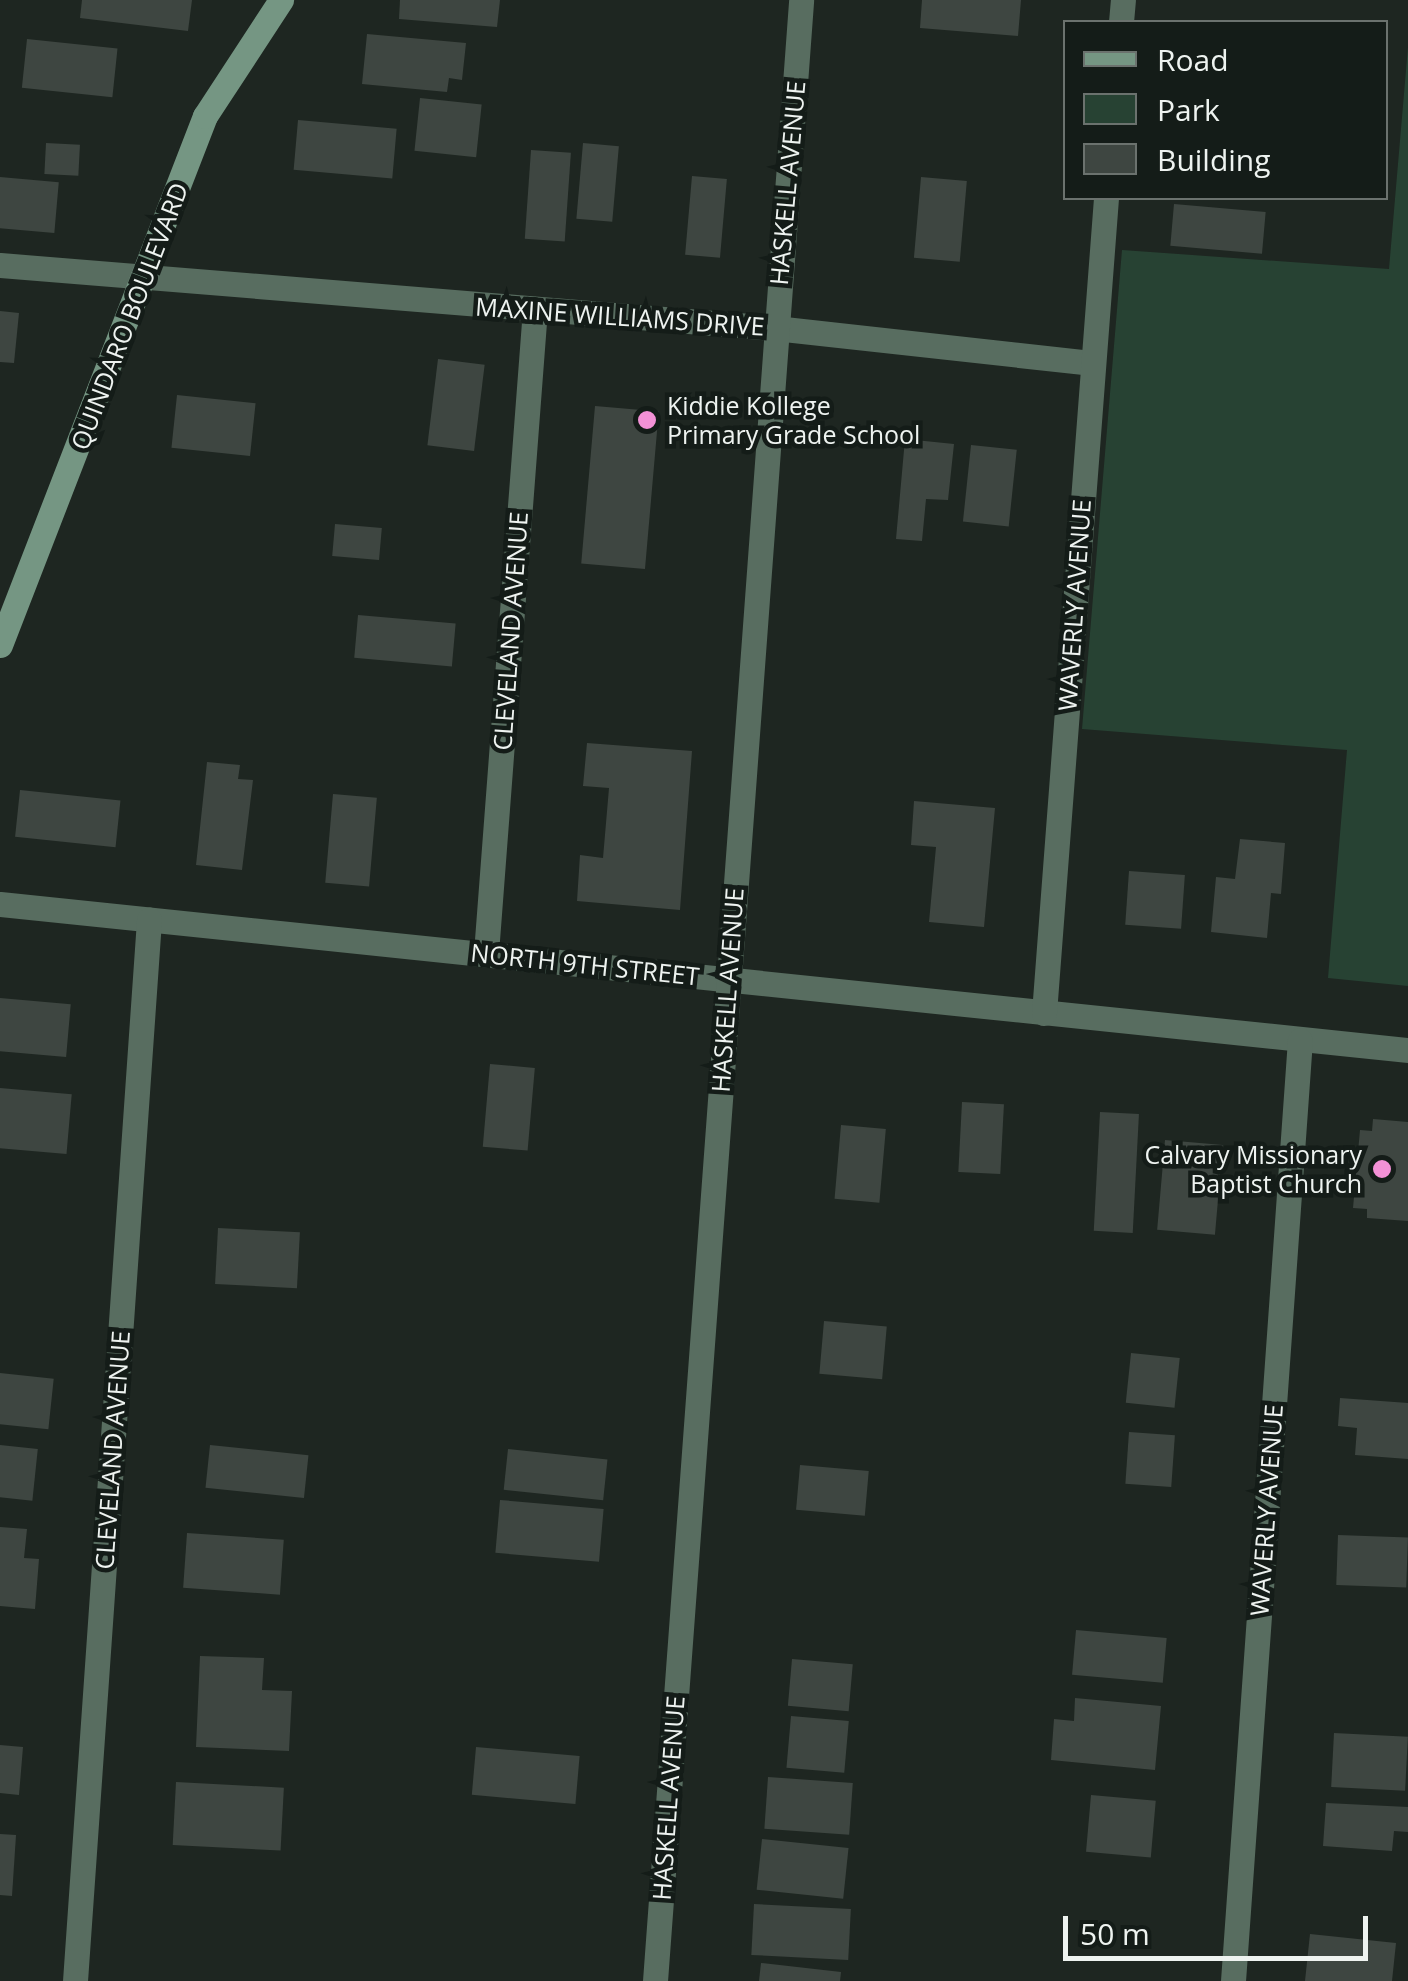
<!DOCTYPE html>
<style>
body{margin:0}
#map{position:relative;width:1408px;height:1981px;overflow:hidden;background:#1e2621;font-family:"Open Sans",sans-serif}
div>[style]{position:absolute}
.green>*{inset:0;background:#274233}
.building>*{inset:0;background:#3e4641;transform-origin:0 0}
.street>*{height:25px;margin:-12.5px;padding:0 12.5px;transform-origin:12.5px;border-radius:12.5px;background:#586d60}
.secondary>*{height:25px;margin:-12.5px;padding:0 12.5px;transform-origin:12.5px;border-radius:12.5px;background:#759683}
.dots>*{width:28px;height:28px;translate:-50% -50%;box-sizing:border-box;border:5px solid #141c18;border-radius:50%}
span{translate:-50% -50%;white-space:nowrap;text-align:center;line-height:1.15;-webkit-text-stroke:9px #141c18;paint-order:stroke}
.street-label{font-size:25px;color:#eef3f0}
.poi-label{font-size:25px;color:#eef3f0}
.left{translate:0 -50%;text-align:left}
.right{translate:-100% -50%;text-align:right}
.legend{position:absolute;left:1063px;top:20px;width:325px;height:180px;box-sizing:border-box;background:#141c18;border:2px solid #6b726e;margin:0;padding:12px 18px;list-style:none;font-size:30px;color:#eef3f0}
.legend li{display:flex;align-items:center;gap:20px;height:50px}
.legend b{width:50px;border:2px solid #6b726e}
.scale{position:absolute;left:1063px;top:1916px;width:305px;height:45px;box-sizing:border-box;border:5px solid #eef3f0;border-top:0;padding-left:12px;font-size:30px;line-height:35px;white-space:nowrap;color:#eef3f0;-webkit-text-stroke:8px #141c18;paint-order:stroke}
</style>
<div id="map">
<div class="green">
<i style="clip-path:polygon(1408px 47px,1408px 986px,1328px 978px,1347px 750px,1082px 729px,1122px 250px,1389px 269px)"></i>
</div>
<div class="building">
<i style="clip-path:polygon(82px 0,192px 0,188px 31px,80px 18px)"></i>
<i style="clip-path:polygon(400px 0,500px 0,497px 27px,399px 19px)"></i>
<i style="clip-path:polygon(922px 0,1021px 0,1018px 36px,920px 28px)"></i>
<i style="clip-path:polygon(367px 34px,466px 43px,462px 80px,449px 78px,447px 92px,362px 84px)"></i>
<i style="left:27px;top:39px;width:91px;height:49px;rotate:6deg"></i>
<i style="left:420px;top:98px;width:62px;height:53px;rotate:6deg"></i>
<i style="left:298px;top:120px;width:99px;height:50px;rotate:5deg"></i>
<i style="left:46px;top:143px;width:34px;height:31px;rotate:3deg"></i>
<i style="left:583px;top:143px;width:36px;height:76px;rotate:5deg"></i>
<i style="left:531px;top:150px;width:40px;height:89px;rotate:4deg"></i>
<i style="left:692px;top:176px;width:35px;height:79px;rotate:5deg"></i>
<i style="left:0;top:177px;width:59px;height:51px;rotate:5deg"></i>
<i style="left:921px;top:177px;width:46px;height:81px;rotate:5deg"></i>
<i style="left:1174px;top:204px;width:92px;height:42px;rotate:5deg"></i>
<i style="clip-path:polygon(0 311px,19px 313px,14px 363px,0 362px)"></i>
<i style="left:438px;top:359px;width:47px;height:87px;rotate:7deg"></i>
<i style="left:177px;top:395px;width:79px;height:53px;rotate:6deg"></i>
<i style="left:595px;top:406px;width:64px;height:158px;rotate:5deg"></i>
<i style="clip-path:polygon(905px 439px,954px 444px,948px 500px,926px 499px,922px 541px,896px 539px)"></i>
<i style="left:971px;top:445px;width:46px;height:77px;rotate:6deg"></i>
<i style="left:335px;top:524px;width:47px;height:32px;rotate:5deg"></i>
<i style="left:358px;top:615px;width:98px;height:43px;rotate:5deg"></i>
<i style="clip-path:polygon(587px 743px,692px 751px,680px 910px,577px 901px,580px 855px,603px 858px,609px 788px,583px 786px)"></i>
<i style="clip-path:polygon(207px 762px,240px 765px,238px 779px,253px 780px,242px 870px,196px 865px)"></i>
<i style="left:20px;top:790px;width:101px;height:47px;rotate:6deg"></i>
<i style="left:333px;top:794px;width:44px;height:89px;rotate:5deg"></i>
<i style="clip-path:polygon(914px 801px,995px 808px,984px 927px,929px 922px,936px 847px,911px 845px)"></i>
<i style="clip-path:polygon(1240px 839px,1285px 843px,1281px 894px,1271px 893px,1267px 938px,1211px 932px,1216px 877px,1235px 879px)"></i>
<i style="left:1129px;top:871px;width:56px;height:54px;rotate:4deg"></i>
<i style="left:0;top:998px;width:71px;height:53px;rotate:5deg"></i>
<i style="left:490px;top:1064px;width:45px;height:83px;rotate:5deg"></i>
<i style="left:0;top:1088px;width:72px;height:60px;rotate:5deg"></i>
<i style="left:962px;top:1102px;width:42px;height:70px;rotate:3deg"></i>
<i style="left:1100px;top:1112px;width:39px;height:119px;rotate:3deg"></i>
<i style="clip-path:polygon(1373px 1119px,1408px 1122px,1408px 1221px,1367px 1218px,1367px 1209px,1353px 1208px,1360px 1130px,1372px 1131px)"></i>
<i style="left:841px;top:1125px;width:45px;height:74px;rotate:5deg"></i>
<i style="left:1165px;top:1140px;width:58px;height:90px;rotate:5deg"></i>
<i style="left:218px;top:1228px;width:82px;height:56px;rotate:3deg"></i>
<i style="left:824px;top:1321px;width:63px;height:53px;rotate:5deg"></i>
<i style="left:1131px;top:1353px;width:49px;height:50px;rotate:6deg"></i>
<i style="left:0;top:1373px;width:54px;height:51px;rotate:6deg"></i>
<i style="clip-path:polygon(1340px 1398px,1408px 1403px,1408px 1459px,1355px 1455px,1357px 1428px,1338px 1426px)"></i>
<i style="left:1129px;top:1432px;width:46px;height:52px;rotate:4deg"></i>
<i style="left:0;top:1445px;width:38px;height:52px;rotate:6deg"></i>
<i style="left:210px;top:1445px;width:99px;height:43px;rotate:6deg"></i>
<i style="left:508px;top:1449px;width:100px;height:41px;rotate:6deg"></i>
<i style="left:800px;top:1465px;width:69px;height:45px;rotate:5deg"></i>
<i style="left:500px;top:1500px;width:104px;height:53px;rotate:5deg"></i>
<i style="clip-path:polygon(0 1527px,27px 1529px,24px 1558px,39px 1559px,35px 1609px,0 1606px)"></i>
<i style="left:187px;top:1533px;width:97px;height:55px;rotate:4deg"></i>
<i style="left:1338px;top:1535px;width:70px;height:50px;rotate:2deg"></i>
<i style="left:1076px;top:1630px;width:91px;height:45px;rotate:5deg"></i>
<i style="clip-path:polygon(200px 1656px,264px 1658px,262px 1690px,292px 1691px,289px 1751px,196px 1747px)"></i>
<i style="left:792px;top:1659px;width:61px;height:47px;rotate:5deg"></i>
<i style="clip-path:polygon(1075px 1698px,1161px 1706px,1155px 1770px,1051px 1760px,1054px 1719px,1074px 1721px)"></i>
<i style="left:791px;top:1716px;width:58px;height:52px;rotate:5deg"></i>
<i style="left:1334px;top:1733px;width:74px;height:54px;rotate:3deg"></i>
<i style="clip-path:polygon(0 1745px,23px 1747px,19px 1795px,0 1793px)"></i>
<i style="left:476px;top:1747px;width:104px;height:48px;rotate:5deg"></i>
<i style="left:768px;top:1777px;width:85px;height:52px;rotate:4deg"></i>
<i style="left:176px;top:1782px;width:108px;height:63px;rotate:3deg"></i>
<i style="left:1091px;top:1795px;width:65px;height:57px;rotate:5deg"></i>
<i style="clip-path:polygon(1326px 1803px,1408px 1807px,1408px 1832px,1394px 1831px,1392px 1851px,1323px 1846px)"></i>
<i style="clip-path:polygon(0 1834px,16px 1835px,12px 1896px,0 1895px)"></i>
<i style="left:762px;top:1839px;width:87px;height:51px;rotate:6deg"></i>
<i style="left:754px;top:1904px;width:97px;height:51px;rotate:3deg"></i>
<i style="clip-path:polygon(1310px 1934px,1396px 1943px,1392px 1981px,1305px 1981px)"></i>
<i style="clip-path:polygon(761px 1963px,841px 1972px,840px 1981px,759px 1981px)"></i>
</div>
<div class="street">
<i style="left:1121px;top:22px;width:22px;rotate:-85deg"></i>
<i style="left:0;top:265px;width:778px;rotate:4.65deg"></i>
<i style="left:775px;top:328px;width:320px;rotate:6.3deg"></i>
<i style="left:0;top:904px;width:1416px;rotate:5.92deg"></i>
<i style="left:486px;top:953px;width:646px;rotate:-85.65deg"></i>
<i style="left:1044px;top:1013px;width:817px;rotate:-85.65deg"></i>
<i style="left:75px;top:1981px;width:1064px;rotate:-86.01deg"></i>
<i style="left:655px;top:1981px;width:1986px;rotate:-85.78deg"></i>
<i style="left:1233px;top:1981px;width:943px;rotate:-85.93deg"></i>
</div>
<div class="secondary">
<i style="left:0;top:645px;width:567px;rotate:-68.82deg"></i>
<i style="left:205px;top:116px;width:139px;rotate:-56.8deg"></i>
</div>
<div class="dots">
<i style="left:647px;top:420px;background:#f391d6"></i>
<i style="left:1382px;top:1169px;background:#f391d6"></i>
</div>
<div class="street-label">
<span style="left:787px;top:183px;rotate:-85deg">HASKELL AVENUE</span>
<span style="left:129px;top:316px;rotate:-69deg">QUINDARO BOULEVARD</span>
<span style="left:620px;top:316px;rotate:4deg">MAXINE WILLIAMS DRIVE</span>
<span style="left:1074px;top:605px;rotate:-86deg">WAVERLY AVENUE</span>
<span style="left:510px;top:631px;rotate:-86deg">CLEVELAND AVENUE</span>
<span style="left:585px;top:964px;rotate:6deg">NORTH 9TH STREET</span>
<span style="left:727px;top:990px;rotate:-86deg">HASKELL AVENUE</span>
<span style="left:112px;top:1450px;rotate:-86deg">CLEVELAND AVENUE</span>
<span style="left:1266px;top:1510px;rotate:-86deg">WAVERLY AVENUE</span>
<span style="left:668px;top:1798px;rotate:-86deg">HASKELL AVENUE</span>
</div>
<div class="poi-label">
<span class="left" style="left:667px;top:420px">Kiddie Kollege<br>Primary Grade School</span>
<span class="right" style="left:1362px;top:1169px">Calvary Missionary<br>Baptist Church</span>
</div>
<ul class="legend">
<li><b style="height:12px;background:#759683"></b>Road</li>
<li><b style="height:28px;background:#274233"></b>Park</li>
<li><b style="height:28px;background:#3e4641"></b>Building</li>
</ul>
<div class="scale">50 m</div>
</div>
